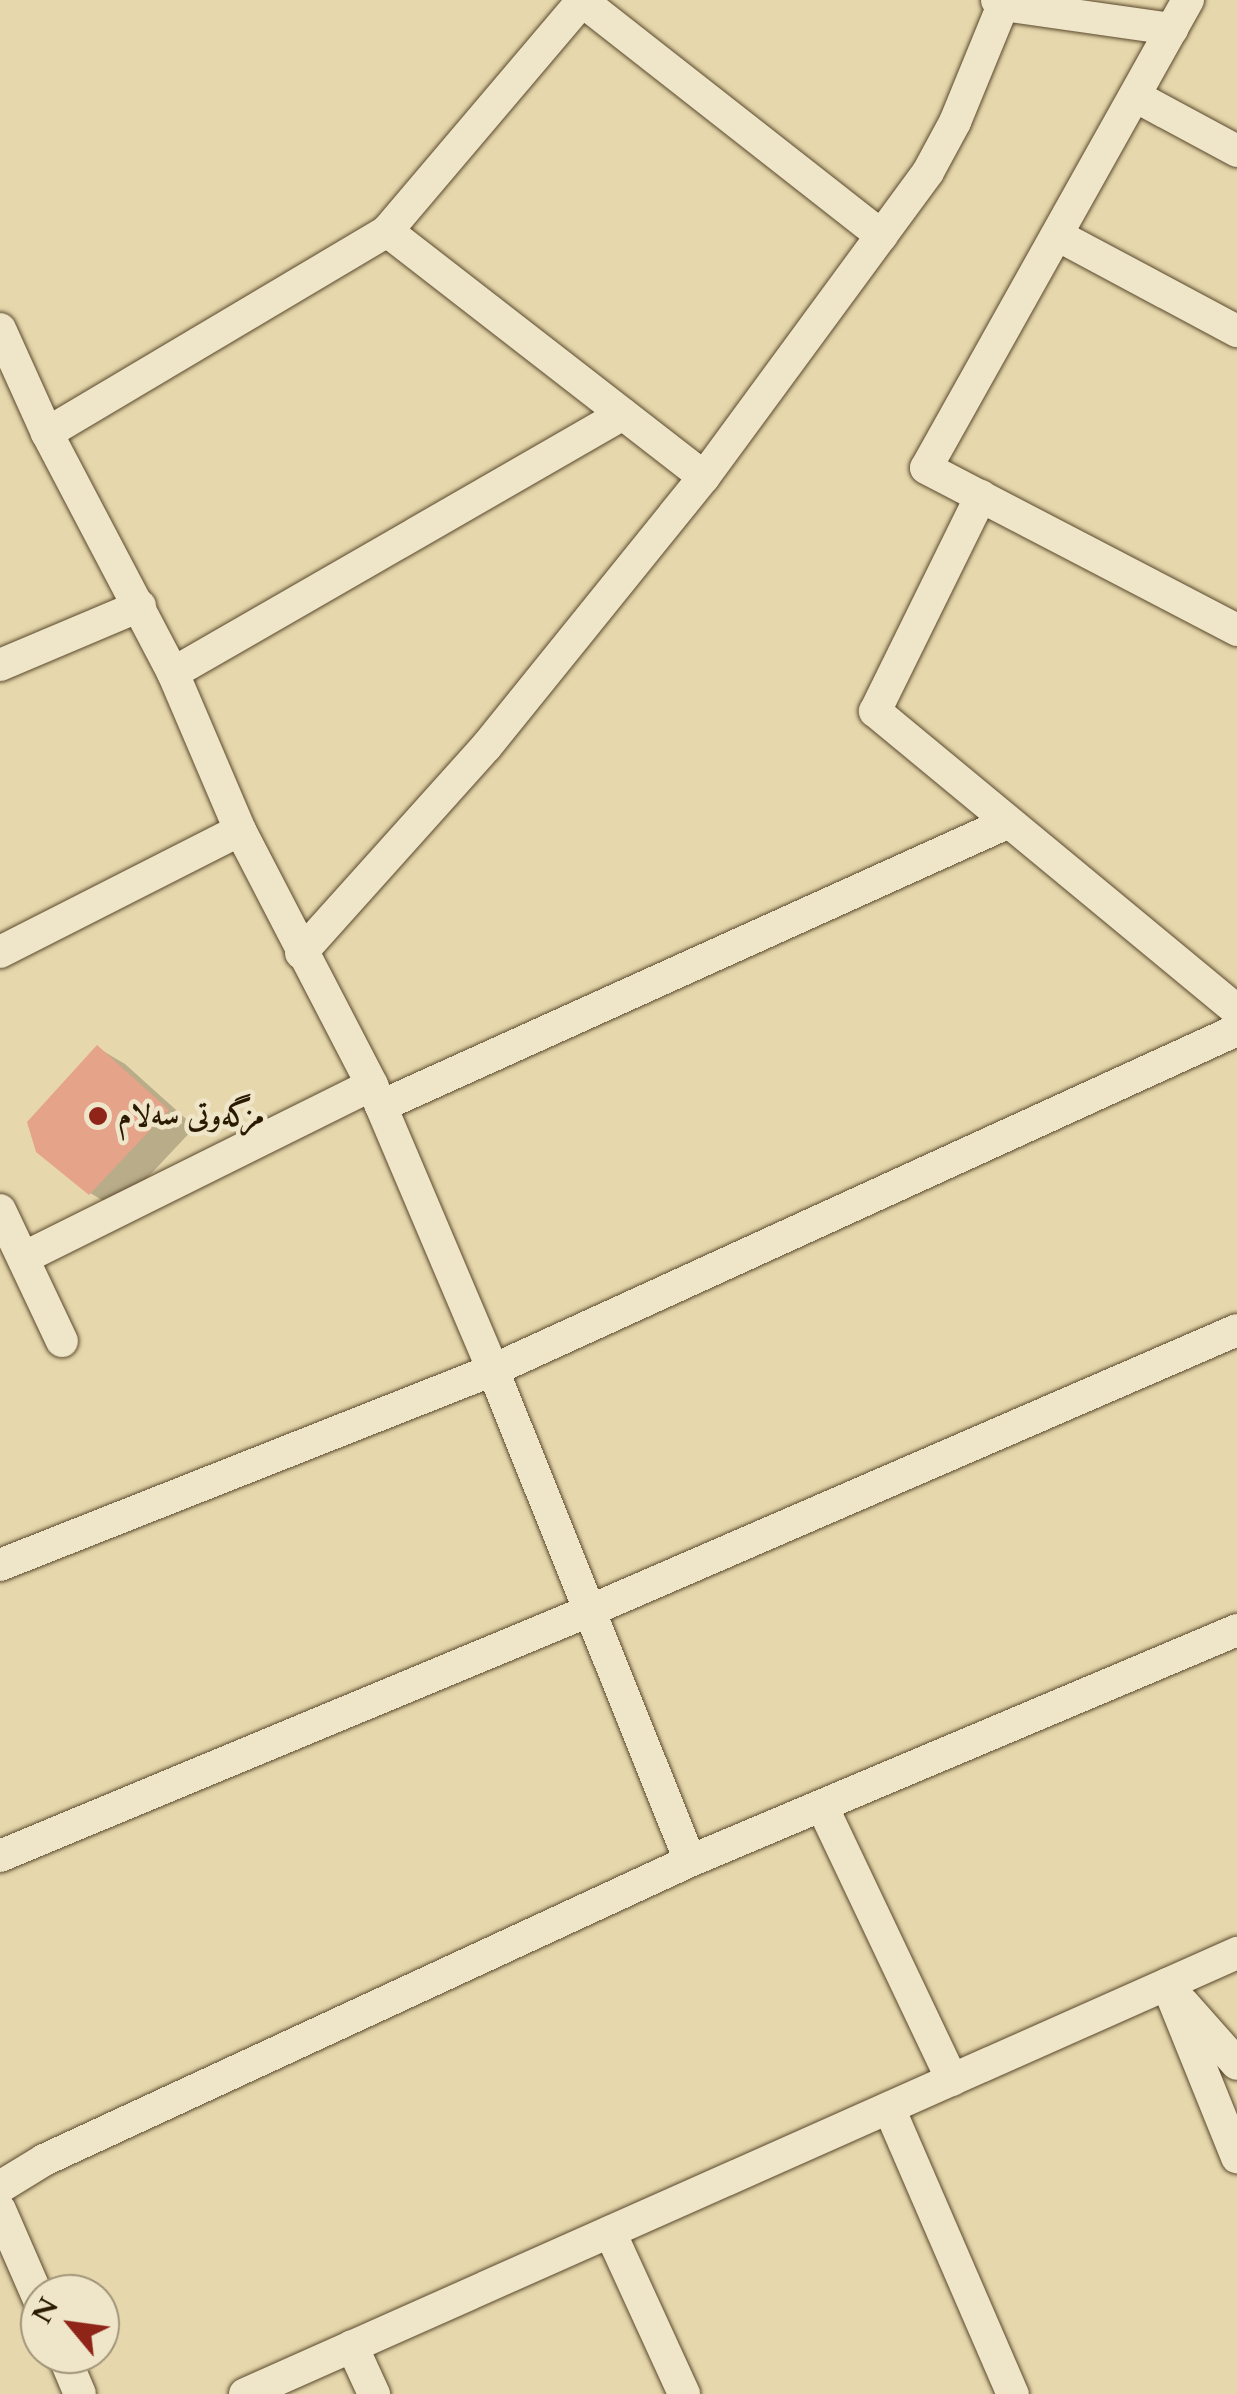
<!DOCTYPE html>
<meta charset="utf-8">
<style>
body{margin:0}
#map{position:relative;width:1237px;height:2394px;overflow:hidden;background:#e6d7ac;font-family:Cardo,Amiri,serif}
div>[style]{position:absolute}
.shadow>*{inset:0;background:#0003}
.building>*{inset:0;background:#e5a389}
.roads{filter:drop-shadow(0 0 2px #59492c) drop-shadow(0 0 2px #59492c)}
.street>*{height:32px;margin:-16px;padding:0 16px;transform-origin:16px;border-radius:16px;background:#efe5c9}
.dots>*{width:28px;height:28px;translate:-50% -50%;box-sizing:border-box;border:5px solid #efe5c9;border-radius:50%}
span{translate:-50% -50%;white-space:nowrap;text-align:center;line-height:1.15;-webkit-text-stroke:9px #efe5c9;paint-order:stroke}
.poi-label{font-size:30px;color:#2a1a01;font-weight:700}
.left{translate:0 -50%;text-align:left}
.north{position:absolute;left:20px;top:2274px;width:100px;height:100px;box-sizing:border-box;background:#efe5c9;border:2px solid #a09479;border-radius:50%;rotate:299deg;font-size:28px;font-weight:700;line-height:40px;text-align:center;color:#2a1a01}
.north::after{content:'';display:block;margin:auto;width:35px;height:45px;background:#8f2418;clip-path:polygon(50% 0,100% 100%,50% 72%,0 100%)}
</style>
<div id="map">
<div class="shadow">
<i style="clip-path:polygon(98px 1048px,125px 1064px,195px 1127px,118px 1209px,90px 1193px)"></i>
</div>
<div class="building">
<i style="clip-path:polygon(97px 1045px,169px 1110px,89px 1195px,36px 1152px,27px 1122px)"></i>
</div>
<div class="roads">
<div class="street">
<i style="left:581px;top:0;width:382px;rotate:38.1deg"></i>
<i style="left:997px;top:0;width:8px;rotate:40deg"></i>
<i style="left:1003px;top:5px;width:171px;rotate:8.1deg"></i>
<i style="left:1188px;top:0;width:536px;rotate:119.24deg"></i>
<i style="left:926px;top:468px;width:351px;rotate:27.5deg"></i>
<i style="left:1135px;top:96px;width:116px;rotate:28.3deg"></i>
<i style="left:387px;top:231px;width:401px;rotate:37.8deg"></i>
<i style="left:1057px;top:235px;width:204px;rotate:28.1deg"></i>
<i style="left:0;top:329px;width:114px;rotate:65.7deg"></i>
<i style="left:47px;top:433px;width:271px;rotate:62.3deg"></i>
<i style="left:173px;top:673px;width:171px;rotate:66.9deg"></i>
<i style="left:240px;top:830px;width:287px;rotate:62.6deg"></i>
<i style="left:372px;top:1085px;width:310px;rotate:67deg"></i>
<i style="left:493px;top:1370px;width:529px;rotate:68.14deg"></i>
<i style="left:47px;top:433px;width:395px;rotate:-30.7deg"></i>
<i style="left:387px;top:231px;width:302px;rotate:-49.7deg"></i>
<i style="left:981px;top:496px;width:240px;rotate:116.2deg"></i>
<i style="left:875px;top:711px;width:470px;rotate:39.6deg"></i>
<i style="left:0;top:665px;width:152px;rotate:-22.9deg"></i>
<i style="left:173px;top:673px;width:519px;rotate:-29.92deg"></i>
<i style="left:0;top:952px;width:269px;rotate:-26.9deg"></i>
<i style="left:301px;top:953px;width:277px;rotate:-48.1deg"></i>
<i style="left:486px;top:747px;width:347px;rotate:-51.1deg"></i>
<i style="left:704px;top:477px;width:378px;rotate:-53.7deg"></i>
<i style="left:928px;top:172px;width:57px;rotate:-61.6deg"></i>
<i style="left:955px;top:122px;width:126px;rotate:-67.7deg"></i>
<i style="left:381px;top:1106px;width:687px;rotate:-24.33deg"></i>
<i style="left:0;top:1210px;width:145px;rotate:64.7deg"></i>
<i style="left:25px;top:1257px;width:387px;rotate:-26.4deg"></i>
<i style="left:0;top:1565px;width:530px;rotate:-21.58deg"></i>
<i style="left:493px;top:1370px;width:818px;rotate:-24.56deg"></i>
<i style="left:823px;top:1808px;width:301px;rotate:64.6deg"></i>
<i style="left:0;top:1856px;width:638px;rotate:-22.59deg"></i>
<i style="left:589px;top:1611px;width:706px;rotate:-23.44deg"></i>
<i style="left:1167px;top:1984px;width:187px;rotate:68deg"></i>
<i style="left:1183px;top:2003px;width:81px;rotate:48.5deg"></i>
<i style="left:889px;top:2108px;width:312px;rotate:66.6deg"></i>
<i style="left:0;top:2187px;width:52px;rotate:-31.5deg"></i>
<i style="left:44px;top:2160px;width:712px;rotate:-24.84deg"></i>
<i style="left:690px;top:1861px;width:594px;rotate:-22.89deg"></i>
<i style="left:0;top:2210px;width:100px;rotate:66.5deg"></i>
<i style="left:610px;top:2232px;width:178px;rotate:65.4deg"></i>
<i style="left:352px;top:2346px;width:53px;rotate:65.4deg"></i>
<i style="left:63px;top:2354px;width:43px;rotate:67deg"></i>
<i style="left:245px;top:2394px;width:1086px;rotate:-23.97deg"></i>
</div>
</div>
<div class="dots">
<i style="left:98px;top:1116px;background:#8f2418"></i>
</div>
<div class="poi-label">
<span class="left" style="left:118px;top:1116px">مزگەوتی سەلام</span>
</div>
<div class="north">N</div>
</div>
